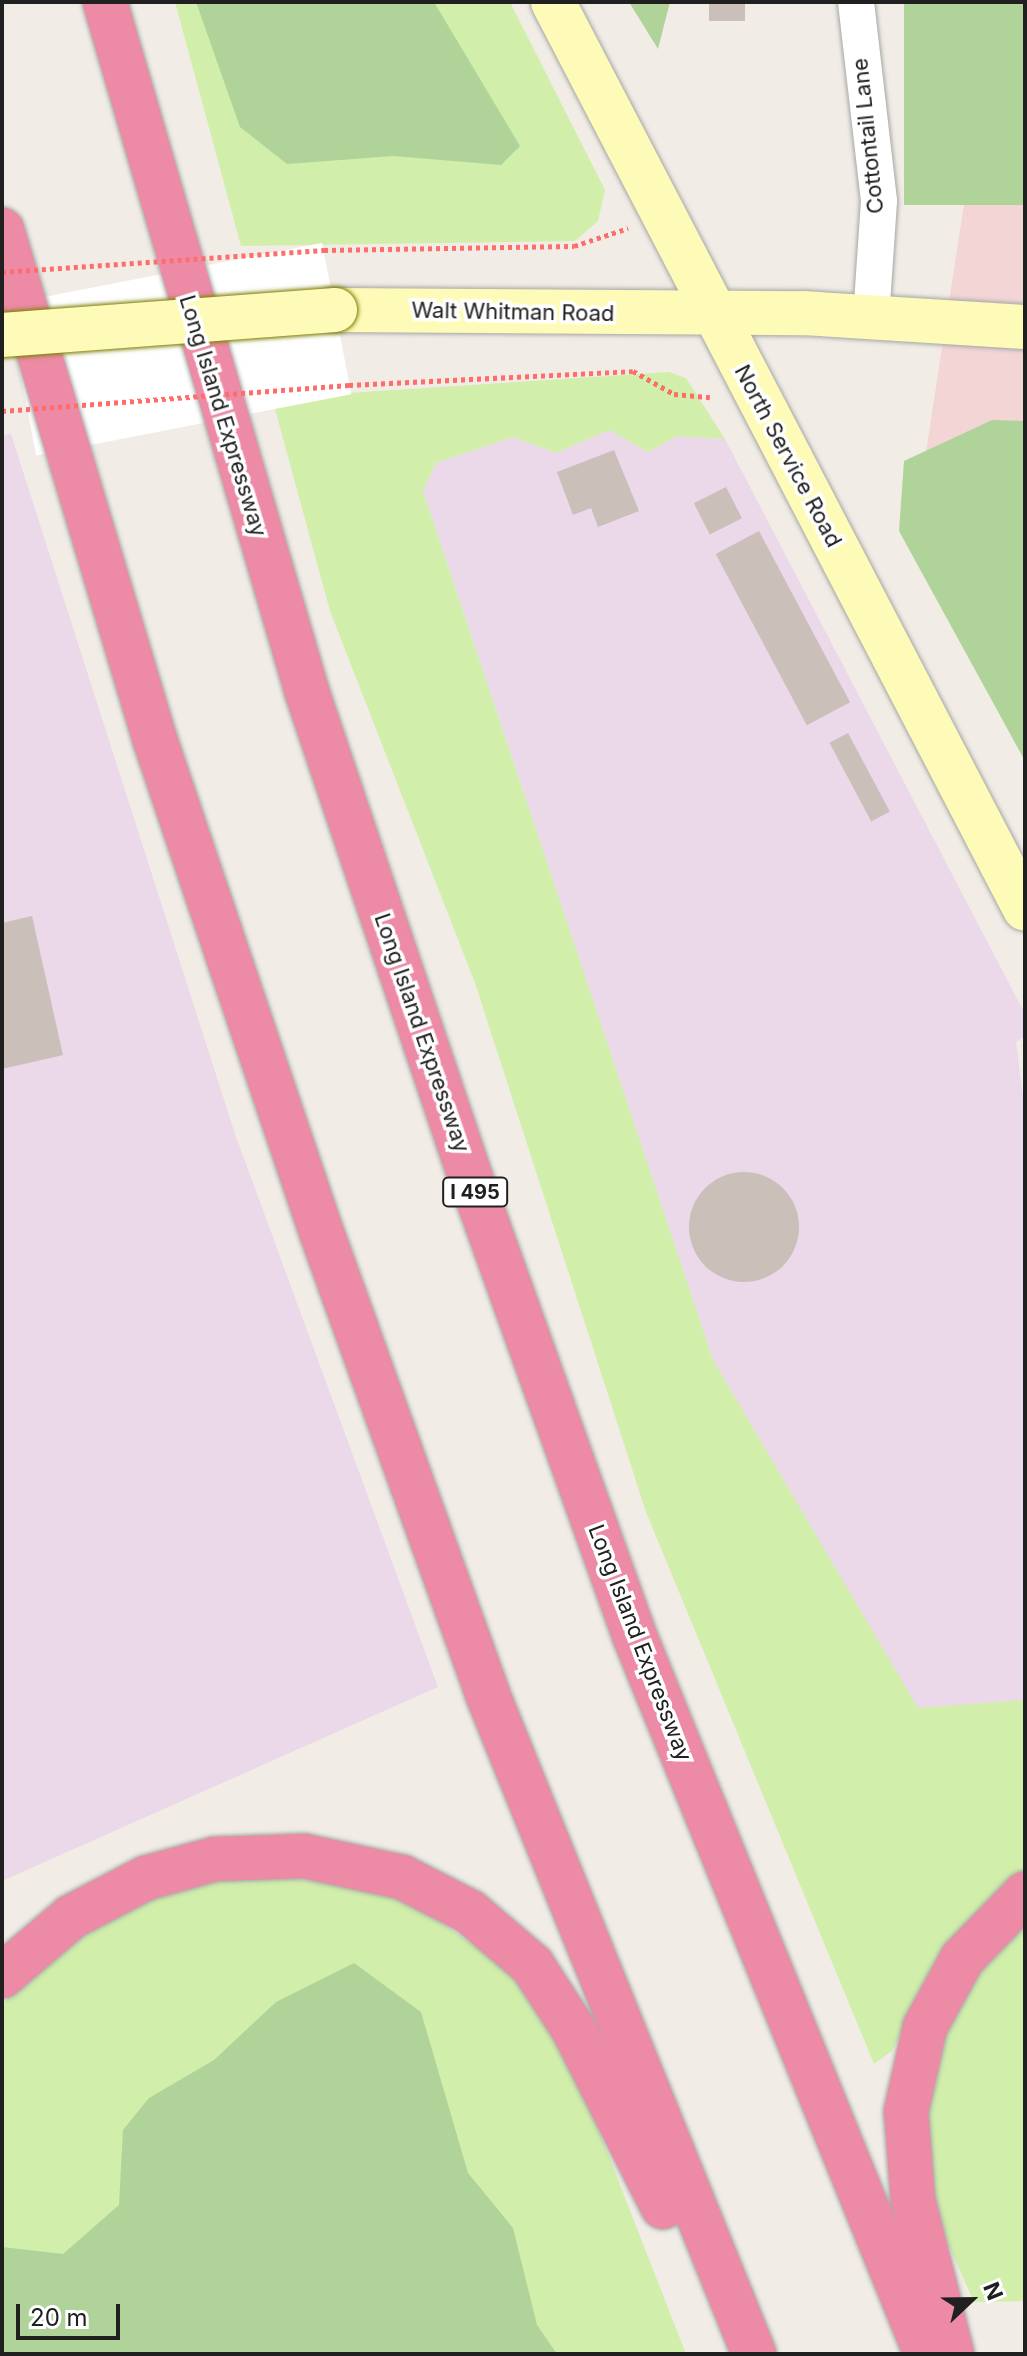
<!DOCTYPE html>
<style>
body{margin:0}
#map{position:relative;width:1027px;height:2356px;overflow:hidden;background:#f1ede6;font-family:Inter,sans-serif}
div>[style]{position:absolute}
.commercial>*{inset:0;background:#f3d5d6}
.industrial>*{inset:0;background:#ebd8e9}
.grass>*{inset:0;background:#d1eeaa}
.forest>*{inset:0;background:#afd399;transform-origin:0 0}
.pier>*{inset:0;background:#fff;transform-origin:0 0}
.building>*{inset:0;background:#cabfb9;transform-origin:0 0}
.round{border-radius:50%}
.path>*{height:5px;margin-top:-2.5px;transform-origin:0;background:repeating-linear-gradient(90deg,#ff6d6a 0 4px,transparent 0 8px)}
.roads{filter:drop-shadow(0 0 2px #a7a7a7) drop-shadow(0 0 2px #a7a7a7)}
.street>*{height:36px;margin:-18px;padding:0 18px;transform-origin:18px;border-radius:18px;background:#fff}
.secondary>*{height:44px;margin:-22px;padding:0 22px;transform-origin:22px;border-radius:22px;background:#fefbb8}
.highway>*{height:44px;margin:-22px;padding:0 22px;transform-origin:22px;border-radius:22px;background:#ed8aa5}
.path-bridge>*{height:5px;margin-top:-2.5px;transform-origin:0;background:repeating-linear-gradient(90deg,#ff6d6a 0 4px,transparent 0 8px)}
.bridges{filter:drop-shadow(0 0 2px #7c7f00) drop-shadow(0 0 2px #7c7f00)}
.secondary-bridge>*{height:44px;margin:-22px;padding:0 22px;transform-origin:22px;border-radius:22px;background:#fefbb8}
span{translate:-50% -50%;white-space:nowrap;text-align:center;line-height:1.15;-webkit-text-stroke:7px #fff;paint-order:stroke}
.shield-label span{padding:2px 6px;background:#fff;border:2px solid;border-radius:6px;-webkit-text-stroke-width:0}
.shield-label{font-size:20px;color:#202020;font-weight:700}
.street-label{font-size:22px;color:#202020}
.frame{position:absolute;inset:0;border:4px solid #202020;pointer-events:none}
.north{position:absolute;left:931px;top:2260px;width:80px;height:80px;-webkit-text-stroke:6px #fff;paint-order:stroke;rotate:68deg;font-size:22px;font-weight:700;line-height:32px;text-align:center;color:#202020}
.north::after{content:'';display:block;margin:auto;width:28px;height:36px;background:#202020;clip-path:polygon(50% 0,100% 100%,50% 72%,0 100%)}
.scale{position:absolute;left:16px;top:2304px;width:104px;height:36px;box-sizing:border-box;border:4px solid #202020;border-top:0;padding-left:10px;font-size:24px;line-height:28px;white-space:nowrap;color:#202020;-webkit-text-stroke:6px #fff;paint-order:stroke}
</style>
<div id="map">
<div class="commercial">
<i style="clip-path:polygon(995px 2px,1025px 2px,1025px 666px,926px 452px)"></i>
</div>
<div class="industrial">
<i style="clip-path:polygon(609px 430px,648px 452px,678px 436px,725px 439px,1025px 1014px,1025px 1036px,1016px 1042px,1025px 1112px,1025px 1700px,918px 1709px,713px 1360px,423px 491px,436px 463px,513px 437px,556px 453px)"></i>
<i style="clip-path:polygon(11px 434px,235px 1134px,438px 1687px,2px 1881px,2px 435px)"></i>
</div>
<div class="grass">
<i style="clip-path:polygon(175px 2px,510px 2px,605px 190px,598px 221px,575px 241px,241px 246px)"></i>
<i style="clip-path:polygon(669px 372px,686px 378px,725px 439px,678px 436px,648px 452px,609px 430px,556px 453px,513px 437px,436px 463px,423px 491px,713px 1360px,918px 1708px,1025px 1700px,1025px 1871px,931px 1976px,892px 2051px,874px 2064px,646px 1512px,475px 983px,330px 611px,272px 398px)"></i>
<i style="clip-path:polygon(247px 1872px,396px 1892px,516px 1974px,571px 2059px,686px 2354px,2px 2354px,2px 2006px,31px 1966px,127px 1900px)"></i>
<i style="clip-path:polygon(1025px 1923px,1025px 2301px,974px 2302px,937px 2219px,921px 2151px,936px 2042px,984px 1960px)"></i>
</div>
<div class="forest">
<i style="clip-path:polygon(196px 2px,434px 2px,520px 146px,501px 165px,393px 156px,287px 164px,240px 127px)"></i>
<i style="clip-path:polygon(629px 2px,670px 2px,658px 49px)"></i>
<i style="left:904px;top:2px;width:121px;height:203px"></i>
<i style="clip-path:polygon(992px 420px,1025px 421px,1025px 761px,899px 531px,904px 461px)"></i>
<i style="clip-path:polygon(354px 1963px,421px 2012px,468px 2173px,513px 2228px,537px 2325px,557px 2354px,2px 2354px,2px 2247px,63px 2254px,119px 2205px,123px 2130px,149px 2098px,214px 2060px,276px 2002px)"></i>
</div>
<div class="pier">
<i style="left:322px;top:243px;width:154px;height:321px;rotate:79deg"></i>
</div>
<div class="building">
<i style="left:709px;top:2px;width:36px;height:19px"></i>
<i style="clip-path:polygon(614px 450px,639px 511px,598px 527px,591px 508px,573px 515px,557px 472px)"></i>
<i style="left:726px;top:487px;width:35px;height:36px;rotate:63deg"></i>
<i style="left:759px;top:531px;width:194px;height:49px;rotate:62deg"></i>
<i style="left:848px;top:733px;width:89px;height:21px;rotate:62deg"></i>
<i style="clip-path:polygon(32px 916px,63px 1055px,2px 1069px,2px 923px)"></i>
<i class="round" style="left:689px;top:1172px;width:110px;height:110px"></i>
</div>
<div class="path">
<i style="left:324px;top:250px;width:250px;rotate:-0.9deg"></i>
<i style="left:574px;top:246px;width:57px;rotate:-18.4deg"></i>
<i style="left:349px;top:385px;width:284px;rotate:-2.8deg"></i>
<i style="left:633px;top:371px;width:47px;rotate:29.3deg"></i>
<i style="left:674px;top:394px;width:36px;rotate:5deg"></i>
</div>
<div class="roads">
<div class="street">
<i style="left:856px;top:2px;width:200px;rotate:83.4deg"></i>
<i style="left:879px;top:201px;width:116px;rotate:93.9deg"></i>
</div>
<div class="secondary">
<i style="left:553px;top:2px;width:1022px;rotate:62.51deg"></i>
<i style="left:335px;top:310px;width:468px;rotate:0.4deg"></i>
<i style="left:803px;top:313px;width:222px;rotate:3.6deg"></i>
</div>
<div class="highway">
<i style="left:105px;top:2px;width:719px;rotate:73.68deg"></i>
<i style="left:307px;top:692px;width:514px;rotate:71.39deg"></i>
<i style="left:471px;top:1179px;width:486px;rotate:70.3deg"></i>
<i style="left:635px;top:1637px;width:774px;rotate:67.91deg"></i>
<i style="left:2px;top:230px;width:532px;rotate:73.3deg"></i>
<i style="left:155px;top:740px;width:518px;rotate:71.32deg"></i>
<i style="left:321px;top:1231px;width:491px;rotate:70.2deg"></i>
<i style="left:487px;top:1693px;width:713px;rotate:68deg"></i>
<i style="left:2px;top:1976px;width:91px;rotate:-40.5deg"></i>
<i style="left:71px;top:1917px;width:85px;rotate:-27.5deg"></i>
<i style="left:146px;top:1878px;width:72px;rotate:-15.4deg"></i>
<i style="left:215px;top:1859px;width:89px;rotate:-1.9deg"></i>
<i style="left:304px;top:1856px;width:100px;rotate:12.1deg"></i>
<i style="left:402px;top:1877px;width:76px;rotate:27.2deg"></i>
<i style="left:470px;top:1912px;width:82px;rotate:40.5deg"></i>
<i style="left:532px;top:1965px;width:77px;rotate:57.1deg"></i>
<i style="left:574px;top:2030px;width:198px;rotate:63.3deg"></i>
<i style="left:952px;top:2354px;width:159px;rotate:-104.2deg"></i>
<i style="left:913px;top:2200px;width:88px;rotate:-94.5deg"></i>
<i style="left:906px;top:2112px;width:87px;rotate:-77.4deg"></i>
<i style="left:925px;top:2027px;width:77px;rotate:-61.4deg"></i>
<i style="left:962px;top:1959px;width:91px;rotate:-45.9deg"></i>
</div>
</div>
<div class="path-bridge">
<i style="left:2px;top:272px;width:323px;rotate:-3.9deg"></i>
<i style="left:2px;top:411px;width:348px;rotate:-4.3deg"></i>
</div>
<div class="bridges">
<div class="secondary-bridge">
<i style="left:2px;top:335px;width:334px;rotate:-4.3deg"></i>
</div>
</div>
<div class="shield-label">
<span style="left:475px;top:1192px">I 495</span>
</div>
<div class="street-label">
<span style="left:868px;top:136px;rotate:-96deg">Cottontail Lane</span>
<span style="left:513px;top:312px;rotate:1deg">Walt Whitman Road</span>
<span style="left:223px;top:416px;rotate:73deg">Long Island Expressway</span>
<span style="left:788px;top:456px;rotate:62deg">North Service Road</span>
<span style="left:422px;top:1033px;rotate:71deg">Long Island Expressway</span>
<span style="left:640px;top:1643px;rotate:69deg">Long Island Expressway</span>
</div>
<div class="frame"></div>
<div class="north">N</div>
<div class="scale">20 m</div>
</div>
